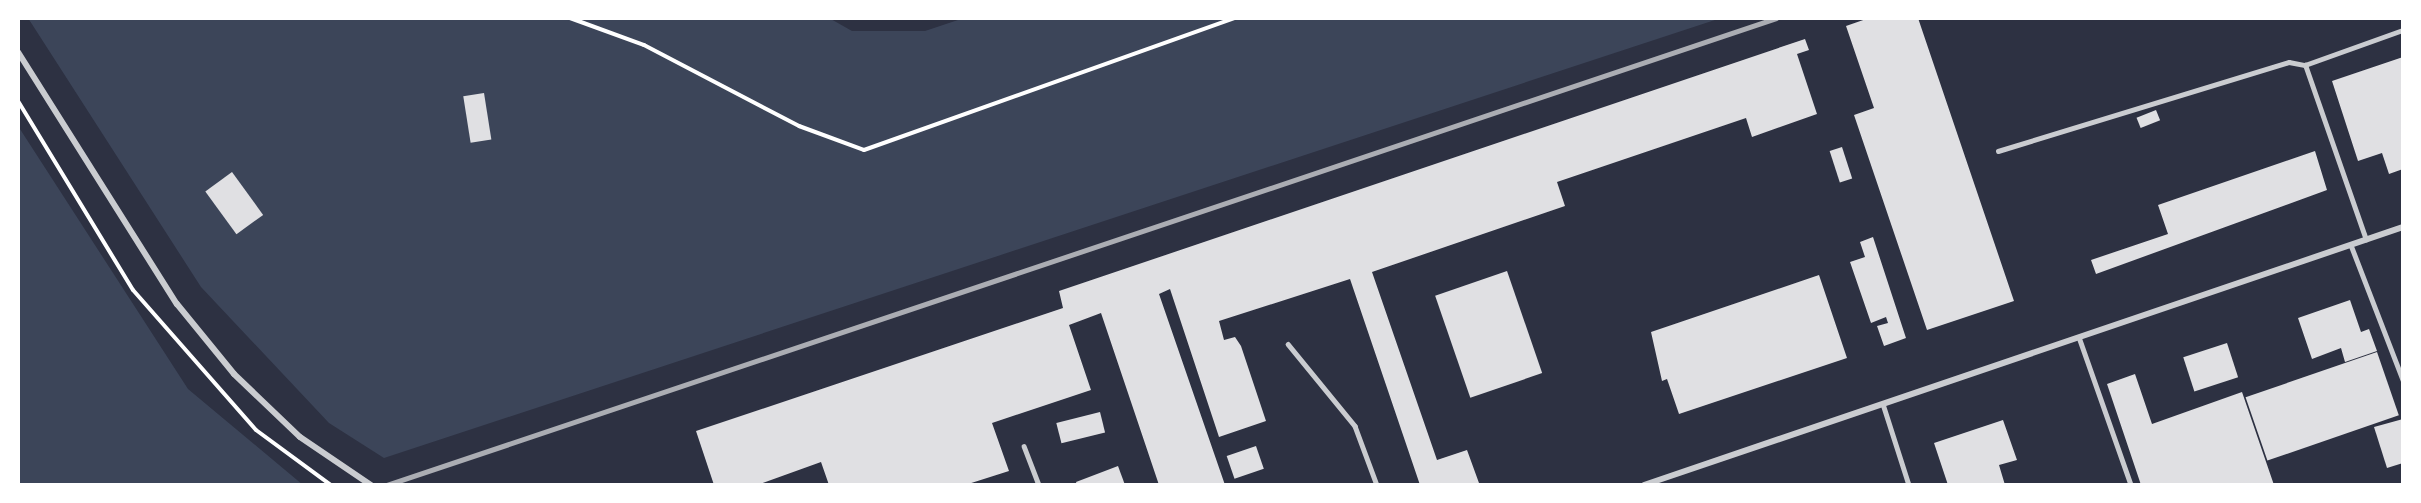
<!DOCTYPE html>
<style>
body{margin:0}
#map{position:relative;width:2421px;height:503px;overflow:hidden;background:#2d3142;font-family:"Open Sans",sans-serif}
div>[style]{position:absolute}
.green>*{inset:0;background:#3c4559}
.building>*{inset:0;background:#e0e0e3;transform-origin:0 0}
.path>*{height:4px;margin:-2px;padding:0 2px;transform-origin:2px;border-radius:2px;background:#fff}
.service>*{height:4.5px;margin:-2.25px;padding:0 2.25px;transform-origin:2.25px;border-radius:2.25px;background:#caccd0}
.minor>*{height:6px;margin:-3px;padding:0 3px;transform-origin:3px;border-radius:3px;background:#caccd0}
.rail>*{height:4.5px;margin:-2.25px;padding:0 2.25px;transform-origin:2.25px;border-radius:2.25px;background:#abadb3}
span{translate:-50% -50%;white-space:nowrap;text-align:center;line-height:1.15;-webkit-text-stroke:4.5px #fff;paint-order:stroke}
.frame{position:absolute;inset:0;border:20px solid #fff;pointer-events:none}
</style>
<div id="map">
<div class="green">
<i style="clip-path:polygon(28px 18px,829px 18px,852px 31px,925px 31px,964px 18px,1721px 18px,384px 458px,329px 423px,201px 287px)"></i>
<i style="clip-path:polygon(18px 126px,188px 389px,303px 485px,18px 485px)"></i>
</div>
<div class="building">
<i style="clip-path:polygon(1869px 18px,1918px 18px,2014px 301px,1927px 330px,1854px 115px,1874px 108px,1846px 26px)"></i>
<i style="clip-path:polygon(1805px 39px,1809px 50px,1797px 54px,1817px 114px,1752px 137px,1746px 118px,1557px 182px,1565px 206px,1372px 272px,1437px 460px,1467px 450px,1479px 483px,1420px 485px,1350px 279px,1219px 321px,1224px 340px,1235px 337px,1241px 346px,1266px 421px,1219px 437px,1170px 289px,1159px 294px,1225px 485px,1159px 485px,1101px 313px,1069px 325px,1091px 390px,992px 423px,1009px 471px,965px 485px,829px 485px,821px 462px,757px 485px,714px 485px,696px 431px,1063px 308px,1059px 291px)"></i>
<i style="clip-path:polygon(2403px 57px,2403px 169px,2389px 174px,2382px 153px,2358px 161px,2332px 81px)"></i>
<i style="left:484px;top:93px;width:47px;height:21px;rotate:81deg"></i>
<i style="left:2156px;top:110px;width:11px;height:21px;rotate:68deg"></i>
<i style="left:1842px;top:147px;width:33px;height:13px;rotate:72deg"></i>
<i style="clip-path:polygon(2315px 151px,2327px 190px,2096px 274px,2091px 260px,2168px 234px,2158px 205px)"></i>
<i style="left:232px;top:172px;width:53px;height:33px;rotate:54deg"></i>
<i style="clip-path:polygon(1873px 237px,1906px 338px,1884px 346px,1877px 326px,1888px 323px,1886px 317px,1871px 323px,1850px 262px,1865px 257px,1860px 242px)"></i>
<i style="left:1507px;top:271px;width:108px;height:76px;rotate:71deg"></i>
<i style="clip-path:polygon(1819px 275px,1847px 358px,1679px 414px,1667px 379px,1662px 381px,1651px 332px)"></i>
<i style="clip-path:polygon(2350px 300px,2361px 332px,2369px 329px,2377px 351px,2345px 362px,2341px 348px,2312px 359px,2298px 318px)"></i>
<i style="left:2227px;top:343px;width:36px;height:46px;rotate:72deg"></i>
<i style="left:2377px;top:352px;width:67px;height:139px;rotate:71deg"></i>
<i style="clip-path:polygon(2135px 374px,2152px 424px,2242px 392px,2274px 485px,2141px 485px,2107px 384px)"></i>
<i style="left:1100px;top:412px;width:21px;height:45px;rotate:76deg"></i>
<i style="clip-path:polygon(2403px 419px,2403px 463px,2387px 468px,2374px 427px)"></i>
<i style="clip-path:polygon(2003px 420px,2017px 460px,1999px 465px,2005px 485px,1948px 485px,1934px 443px)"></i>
<i style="left:1256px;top:446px;width:24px;height:31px;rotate:71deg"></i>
<i style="clip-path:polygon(1118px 466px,1125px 485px,1077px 485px,1076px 482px)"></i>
</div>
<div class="path">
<i style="left:570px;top:18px;width:79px;rotate:20deg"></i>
<i style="left:644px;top:45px;width:175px;rotate:27.6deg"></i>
<i style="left:799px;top:126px;width:69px;rotate:20.3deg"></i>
<i style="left:864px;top:150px;width:393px;rotate:-19.6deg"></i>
<i style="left:18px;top:101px;width:221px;rotate:58.7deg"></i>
<i style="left:133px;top:290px;width:186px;rotate:48.7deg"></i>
<i style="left:256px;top:430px;width:93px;rotate:36.3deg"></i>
</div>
<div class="service">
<i style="left:1998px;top:151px;width:304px;rotate:-17deg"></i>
<i style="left:2289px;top:62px;width:16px;rotate:11deg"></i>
<i style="left:2366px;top:240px;width:185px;rotate:-109.2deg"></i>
<i style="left:2305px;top:65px;width:104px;rotate:-19.7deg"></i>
<i style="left:2351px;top:245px;width:145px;rotate:68.9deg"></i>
<i style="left:2079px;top:337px;width:157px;rotate:70.6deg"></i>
<i style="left:1288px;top:344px;width:106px;rotate:50.7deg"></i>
<i style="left:1355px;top:426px;width:63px;rotate:69.6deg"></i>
<i style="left:1883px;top:404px;width:85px;rotate:72.2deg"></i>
<i style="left:1024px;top:446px;width:42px;rotate:69deg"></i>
</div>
<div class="minor">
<i style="left:18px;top:52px;width:298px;rotate:57.8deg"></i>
<i style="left:177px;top:304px;width:90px;rotate:50.8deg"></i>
<i style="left:234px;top:374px;width:91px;rotate:43.7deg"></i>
<i style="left:300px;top:437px;width:86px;rotate:34.1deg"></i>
<i style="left:1644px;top:485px;width:802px;rotate:-18.77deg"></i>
</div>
<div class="rail">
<i style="left:387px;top:485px;width:1465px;rotate:-18.58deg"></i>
</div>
<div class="frame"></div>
</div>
